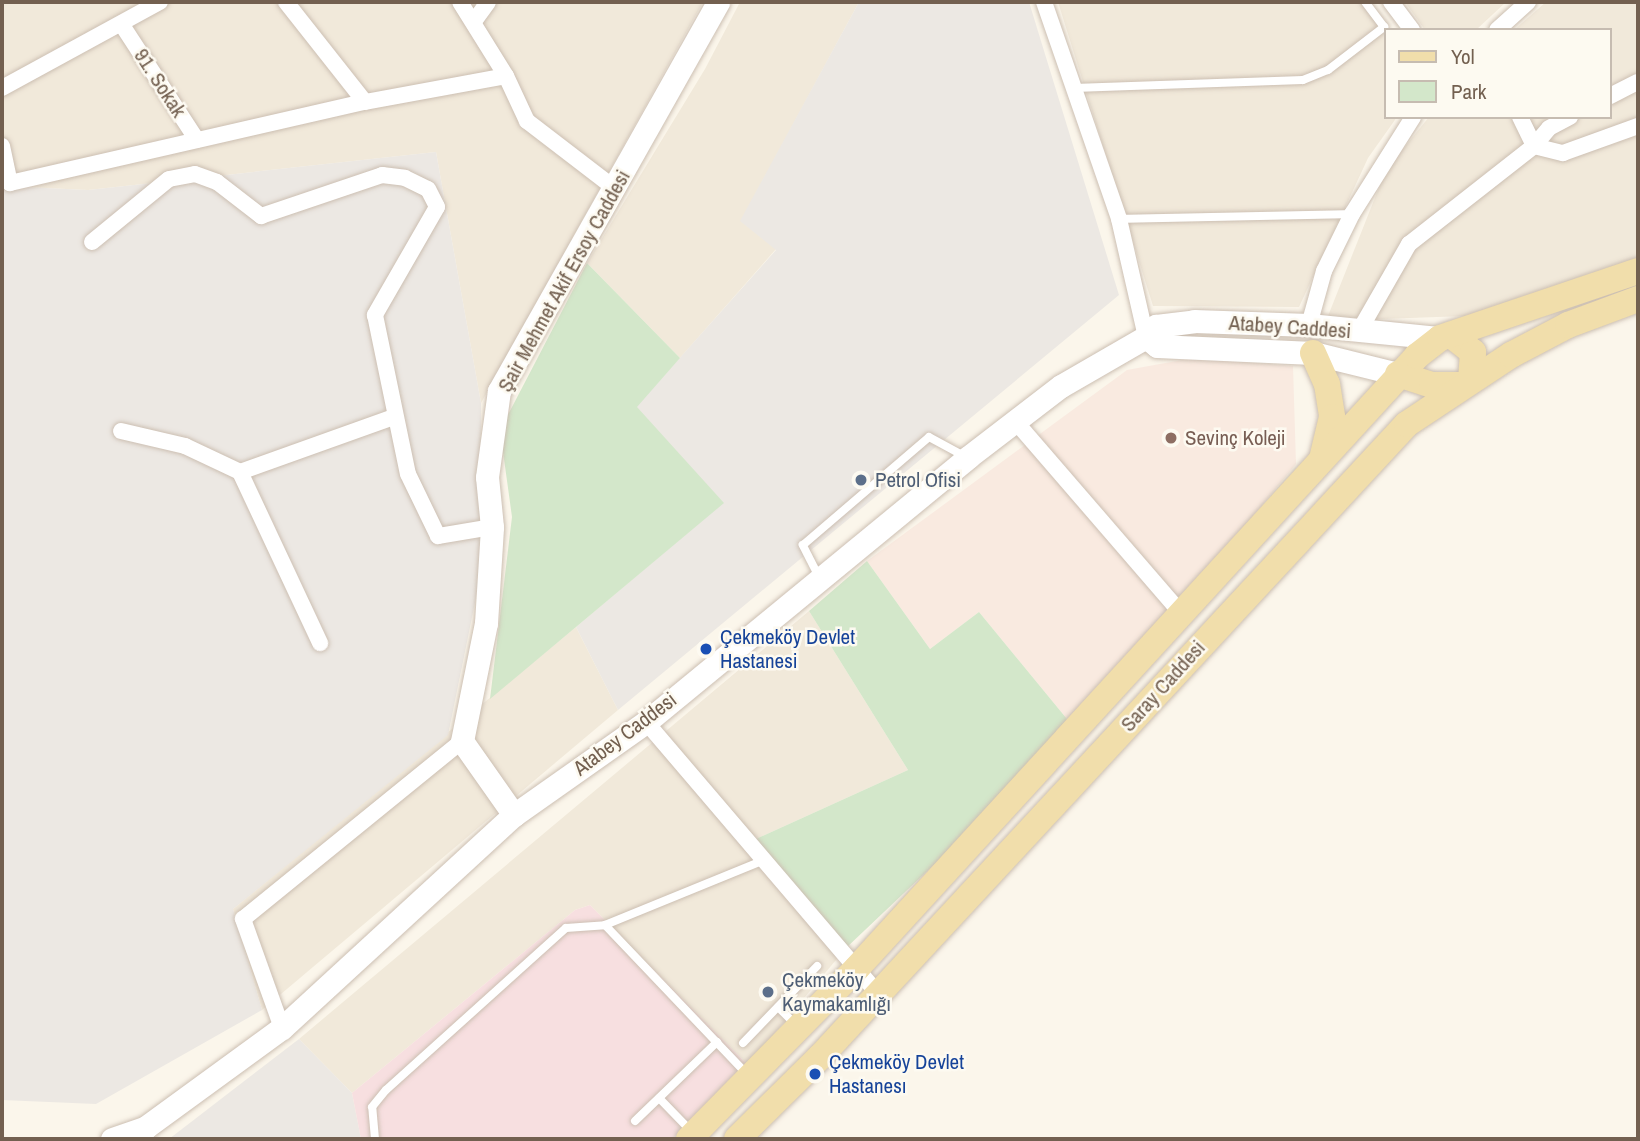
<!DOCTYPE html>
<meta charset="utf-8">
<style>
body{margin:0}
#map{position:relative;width:1640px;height:1141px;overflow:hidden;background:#fbf6eb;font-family:"Archivo Narrow",sans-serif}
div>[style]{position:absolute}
.residential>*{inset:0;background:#f1e9da}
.commercial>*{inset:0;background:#f9eae0}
.industrial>*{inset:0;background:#ece8e3}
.medical>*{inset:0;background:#f7dfe0}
.green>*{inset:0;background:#d3e7ca}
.roads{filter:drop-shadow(0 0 2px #ccbfb2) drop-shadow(0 0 2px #ccbfb2)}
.lane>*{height:8px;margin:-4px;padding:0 4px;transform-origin:4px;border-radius:4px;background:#fff}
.street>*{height:16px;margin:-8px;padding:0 8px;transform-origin:8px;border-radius:8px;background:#fff}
.secondary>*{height:23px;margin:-11.5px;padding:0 11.5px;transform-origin:11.5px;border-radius:11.5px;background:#fff}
.primary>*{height:26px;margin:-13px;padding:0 13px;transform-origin:13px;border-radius:13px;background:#f1deab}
.dots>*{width:19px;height:19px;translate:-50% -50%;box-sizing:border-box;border:4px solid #fdfaf1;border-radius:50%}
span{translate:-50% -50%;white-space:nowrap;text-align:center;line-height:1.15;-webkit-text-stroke:5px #fdfaf1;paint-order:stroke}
.street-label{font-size:21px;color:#736050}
.education-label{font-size:21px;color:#785e54}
.left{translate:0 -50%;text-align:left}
.service-label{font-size:21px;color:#4e5e75}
.transit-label{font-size:21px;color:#164399}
.frame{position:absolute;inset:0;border:4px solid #736050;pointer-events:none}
.legend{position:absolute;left:1384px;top:28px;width:228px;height:91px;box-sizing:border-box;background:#fdfaf1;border:2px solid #c6bcb1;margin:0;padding:9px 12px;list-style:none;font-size:21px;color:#736050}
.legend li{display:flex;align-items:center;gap:14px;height:35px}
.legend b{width:35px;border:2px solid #c6bcb1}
</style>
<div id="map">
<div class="residential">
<i style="clip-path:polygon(2px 2px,703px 2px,481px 403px,436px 152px,88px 190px,2px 186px)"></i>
<i style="clip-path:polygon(740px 2px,859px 2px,741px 221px,776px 249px,680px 358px,587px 263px,705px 69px)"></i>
<i style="clip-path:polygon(1058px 2px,1371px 2px,1391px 30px,1386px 30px,1386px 117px,1397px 117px,1368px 158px,1299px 307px,1153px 306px)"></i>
<i style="clip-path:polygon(1405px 2px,1506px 2px,1476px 30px,1425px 30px)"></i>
<i style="clip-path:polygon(1546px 2px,1638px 2px,1638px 262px,1493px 315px,1326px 321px,1386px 170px,1429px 117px,1610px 117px,1610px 30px,1514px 30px)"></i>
<i style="clip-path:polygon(809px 611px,908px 770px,745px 844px,846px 948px,748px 1065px,590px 905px,575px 910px,352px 1093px,299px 1039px)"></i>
<i style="clip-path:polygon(576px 627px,618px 710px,262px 1010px,233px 909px)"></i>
</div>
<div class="commercial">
<i style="clip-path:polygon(1193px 358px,1293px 366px,1296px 464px,1076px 730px,979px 612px,930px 649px,867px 561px,1127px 370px)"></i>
</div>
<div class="industrial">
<i style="clip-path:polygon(859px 2px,1029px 2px,1119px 295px,618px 710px,576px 627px,723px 503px,636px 407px,776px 250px,740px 221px)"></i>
<i style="clip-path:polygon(436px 152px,481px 403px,480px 578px,448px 735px,233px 909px,262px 1010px,96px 1104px,2px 1100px,2px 186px,88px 190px)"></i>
<i style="clip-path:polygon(299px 1039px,352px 1093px,361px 1139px,169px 1139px)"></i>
</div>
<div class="medical">
<i style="clip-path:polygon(590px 905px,748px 1065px,672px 1139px,361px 1139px,352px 1093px,575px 910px)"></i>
</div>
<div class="green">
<i style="clip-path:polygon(587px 263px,680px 358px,637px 407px,724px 503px,490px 699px,512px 517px,500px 430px)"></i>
<i style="clip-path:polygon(867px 561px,930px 649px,979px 612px,1076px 730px,846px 948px,745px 844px,908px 770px,809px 611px)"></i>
</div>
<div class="roads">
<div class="lane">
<i style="left:1074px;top:88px;width:229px;rotate:-2deg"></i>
<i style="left:1303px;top:80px;width:27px;rotate:-22deg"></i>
<i style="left:1328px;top:70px;width:71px;rotate:-37.5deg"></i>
<i style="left:1384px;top:27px;width:31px;rotate:-127deg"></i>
<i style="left:1119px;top:219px;width:233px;rotate:-1.2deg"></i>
<i style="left:818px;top:575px;width:34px;rotate:-117deg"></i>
<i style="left:803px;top:545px;width:166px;rotate:-40.6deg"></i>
<i style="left:929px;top:437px;width:42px;rotate:28.4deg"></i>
<i style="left:605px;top:925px;width:207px;rotate:46.4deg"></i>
<i style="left:778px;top:1007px;width:25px;rotate:45deg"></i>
<i style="left:743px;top:1043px;width:107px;rotate:-46.1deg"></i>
<i style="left:659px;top:1098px;width:47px;rotate:45.9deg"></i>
<i style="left:635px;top:1121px;width:114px;rotate:-43.9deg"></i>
<i style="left:375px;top:1139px;width:32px;rotate:-95deg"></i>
<i style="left:372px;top:1107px;width:22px;rotate:-51deg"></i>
<i style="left:386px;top:1090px;width:242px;rotate:-42deg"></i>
<i style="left:566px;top:928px;width:39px;rotate:-4deg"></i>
<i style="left:605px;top:925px;width:172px;rotate:-22.2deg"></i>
</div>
<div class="street">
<i style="left:286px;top:2px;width:127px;rotate:51.7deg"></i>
<i style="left:460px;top:2px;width:87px;rotate:58.1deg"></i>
<i style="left:1044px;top:2px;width:230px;rotate:70.9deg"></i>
<i style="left:1119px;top:219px;width:121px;rotate:77.1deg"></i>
<i style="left:1391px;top:2px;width:35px;rotate:53deg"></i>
<i style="left:475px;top:20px;width:22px;rotate:-54deg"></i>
<i style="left:122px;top:25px;width:137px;rotate:56.9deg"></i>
<i style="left:1497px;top:30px;width:42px;rotate:-42.1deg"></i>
<i style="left:2px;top:88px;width:180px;rotate:-28.6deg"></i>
<i style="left:1610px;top:96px;width:31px;rotate:-27deg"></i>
<i style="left:1520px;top:117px;width:32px;rotate:64deg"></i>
<i style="left:1534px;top:146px;width:23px;rotate:-50deg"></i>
<i style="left:1549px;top:128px;width:24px;rotate:-28deg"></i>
<i style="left:2px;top:146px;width:38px;rotate:78deg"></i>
<i style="left:10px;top:183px;width:364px;rotate:-12.9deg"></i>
<i style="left:365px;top:102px;width:143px;rotate:-10.4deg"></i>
<i style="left:506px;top:76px;width:50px;rotate:65deg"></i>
<i style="left:527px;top:121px;width:108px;rotate:37.5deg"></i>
<i style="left:92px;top:242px;width:99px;rotate:-39.3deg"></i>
<i style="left:169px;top:179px;width:26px;rotate:-11deg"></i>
<i style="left:195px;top:174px;width:23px;rotate:20deg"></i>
<i style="left:217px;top:182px;width:56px;rotate:37.7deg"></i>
<i style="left:261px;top:216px;width:128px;rotate:-18.7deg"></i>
<i style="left:382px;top:175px;width:23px;rotate:7deg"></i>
<i style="left:405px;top:178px;width:25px;rotate:26deg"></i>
<i style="left:428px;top:189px;width:20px;rotate:63deg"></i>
<i style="left:437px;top:207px;width:125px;rotate:119.9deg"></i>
<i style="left:375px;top:315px;width:162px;rotate:78.3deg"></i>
<i style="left:408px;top:474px;width:69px;rotate:64.2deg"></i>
<i style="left:438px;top:536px;width:55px;rotate:-9.5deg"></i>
<i style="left:1309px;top:325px;width:56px;rotate:-74.5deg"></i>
<i style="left:1324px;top:271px;width:64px;rotate:-63.8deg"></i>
<i style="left:1352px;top:214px;width:115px;rotate:-57.8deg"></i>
<i style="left:1358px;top:333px;width:103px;rotate:-60.2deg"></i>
<i style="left:1409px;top:244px;width:159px;rotate:-38.1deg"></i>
<i style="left:1534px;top:146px;width:30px;rotate:14deg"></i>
<i style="left:1563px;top:153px;width:80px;rotate:-19.8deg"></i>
<i style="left:1016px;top:422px;width:254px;rotate:49.2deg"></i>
<i style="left:121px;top:431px;width:66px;rotate:13.2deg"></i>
<i style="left:185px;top:446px;width:61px;rotate:25.3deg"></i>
<i style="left:240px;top:472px;width:164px;rotate:-19.7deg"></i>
<i style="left:240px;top:472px;width:189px;rotate:64.9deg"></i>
<i style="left:646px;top:722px;width:358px;rotate:49.5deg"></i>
<i style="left:282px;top:1028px;width:116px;rotate:-109.7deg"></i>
<i style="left:243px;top:919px;width:282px;rotate:-39.1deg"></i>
</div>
<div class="secondary">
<i style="left:1146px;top:337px;width:14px;rotate:39deg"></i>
<i style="left:1157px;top:346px;width:156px;rotate:2.6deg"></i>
<i style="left:1313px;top:353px;width:88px;rotate:13.9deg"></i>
<i style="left:514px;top:815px;width:90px;rotate:-125.1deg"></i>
<i style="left:462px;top:741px;width:120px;rotate:-78.5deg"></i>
<i style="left:486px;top:623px;width:96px;rotate:-86.4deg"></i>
<i style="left:492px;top:527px;width:50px;rotate:-95.7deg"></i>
<i style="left:487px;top:477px;width:87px;rotate:-82.1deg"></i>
<i style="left:499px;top:391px;width:446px;rotate:-60.6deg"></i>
<i style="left:112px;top:1139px;width:36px;rotate:-19deg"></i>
<i style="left:146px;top:1127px;width:168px;rotate:-36.1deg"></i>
<i style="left:282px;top:1028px;width:315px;rotate:-42.6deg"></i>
<i style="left:514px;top:815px;width:161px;rotate:-35.2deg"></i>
<i style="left:646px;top:722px;width:416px;rotate:-39.4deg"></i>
<i style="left:967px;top:458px;width:118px;rotate:-37.5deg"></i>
<i style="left:1061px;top:386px;width:98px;rotate:-30deg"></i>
<i style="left:1146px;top:337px;width:15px;rotate:-48deg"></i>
<i style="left:1156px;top:326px;width:38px;rotate:-7deg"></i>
<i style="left:1194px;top:321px;width:115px;rotate:2deg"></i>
<i style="left:1309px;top:325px;width:132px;rotate:5.7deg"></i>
</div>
<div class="primary">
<i style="left:1451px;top:335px;width:28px;rotate:38deg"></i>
<i style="left:1473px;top:352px;width:26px;rotate:94deg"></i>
<i style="left:1313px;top:353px;width:34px;rotate:66deg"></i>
<i style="left:1327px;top:384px;width:33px;rotate:81deg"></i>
<i style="left:1332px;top:417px;width:43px;rotate:103.4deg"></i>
<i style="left:1398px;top:374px;width:36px;rotate:18deg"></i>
<i style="left:1432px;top:385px;width:28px"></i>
<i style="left:689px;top:1139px;width:240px;rotate:-45.5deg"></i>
<i style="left:857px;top:968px;width:830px;rotate:-47.54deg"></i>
<i style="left:1417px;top:356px;width:29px;rotate:-38deg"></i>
<i style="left:1440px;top:338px;width:209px;rotate:-18.7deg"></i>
<i style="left:737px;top:1139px;width:117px;rotate:-44.7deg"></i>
<i style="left:820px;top:1057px;width:863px;rotate:-47.16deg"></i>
<i style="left:1407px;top:424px;width:125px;rotate:-33.6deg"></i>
<i style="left:1511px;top:355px;width:64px;rotate:-27.8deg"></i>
<i style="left:1568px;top:325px;width:75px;rotate:-20.4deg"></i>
</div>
</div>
<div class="dots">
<i style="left:1171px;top:438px;background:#8d6e63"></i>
<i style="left:861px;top:480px;background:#5c6f8a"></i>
<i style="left:706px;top:649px;background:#1a4fb4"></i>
<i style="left:768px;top:992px;background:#5c6f8a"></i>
<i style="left:815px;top:1074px;background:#1a4fb4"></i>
</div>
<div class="street-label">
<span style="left:160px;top:83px;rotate:57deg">91. Sokak</span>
<span style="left:564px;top:281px;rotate:-61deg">Şair Mehmet Akif Ersoy Caddesi</span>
<span style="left:1290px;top:327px;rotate:4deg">Atabey Caddesi</span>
<span style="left:1163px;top:686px;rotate:-48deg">Saray Caddesi</span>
<span style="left:625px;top:734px;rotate:-37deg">Atabey Caddesi</span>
</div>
<div class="education-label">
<span class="left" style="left:1185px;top:438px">Sevinç Koleji</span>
</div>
<div class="service-label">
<span class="left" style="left:875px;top:480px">Petrol Ofisi</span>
<span class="left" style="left:782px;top:992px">Çekmeköy<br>Kaymakamlığı</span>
</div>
<div class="transit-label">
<span class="left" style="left:720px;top:649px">Çekmeköy Devlet<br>Hastanesi</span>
<span class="left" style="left:829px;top:1074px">Çekmeköy Devlet<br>Hastanesı</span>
</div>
<div class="frame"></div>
<ul class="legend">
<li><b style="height:9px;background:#f1deab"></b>Yol</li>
<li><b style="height:19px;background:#d3e7ca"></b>Park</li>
</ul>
</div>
